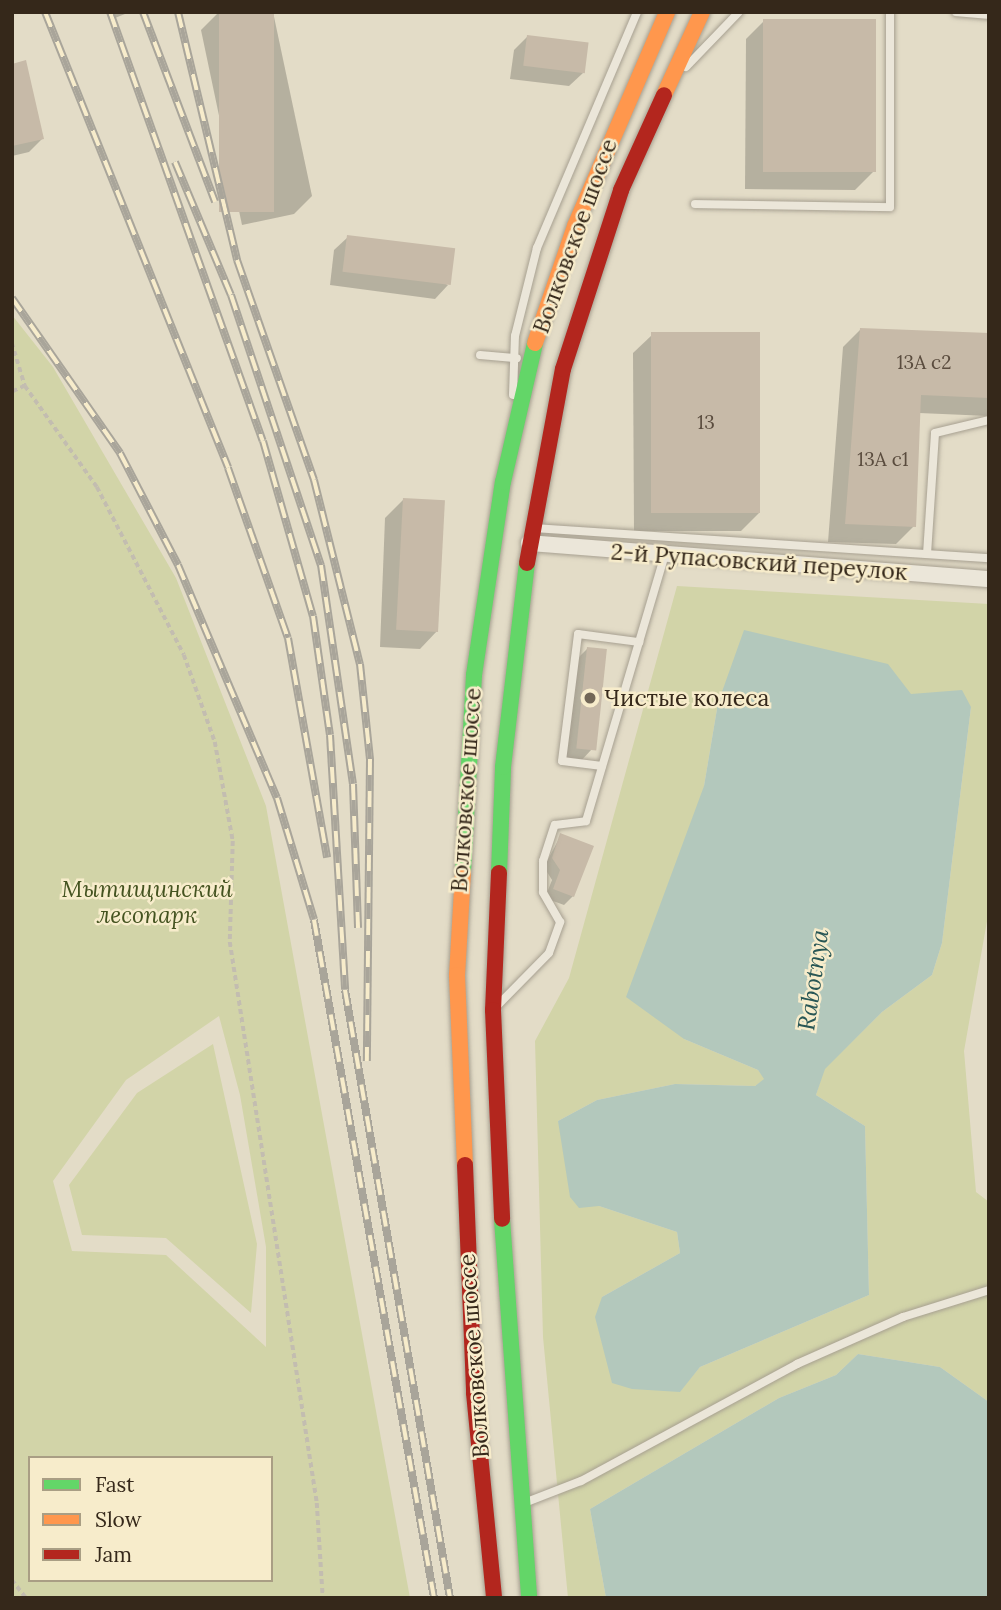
<!DOCTYPE html>
<meta charset="utf-8">
<style>
body{margin:0}
#map{position:relative;width:1001px;height:1610px;overflow:hidden;background:#e3dcc7;font-family:Lora,serif}
div>[style]{position:absolute}
.green>*{inset:0;background:#d2d4a8}
.water>*{inset:0;background:#b3c8bc}
.shadow>*{inset:0;background:#0003}
.building>*{inset:0;background:#c7baa8;transform-origin:0 0}
.path>*{height:3.5px;margin-top:-1.75px;transform-origin:0;background:repeating-linear-gradient(90deg,#c3bdb0 0 5px,transparent 0 8.5px)}
.roads{filter:drop-shadow(0 0 2px #a7a091) drop-shadow(0 0 2px #a7a091)}
.lane>*{height:8px;margin:-4px;padding:0 4px;transform-origin:4px;border-radius:4px;background:#ebe6d9}
.street>*{height:16px;margin:-8px;padding:0 8px;transform-origin:8px;border-radius:8px;background:#ebe6d9}
.fast>*{height:16px;margin:-8px;padding:0 8px;transform-origin:8px;border-radius:8px;background:#63d668}
.slow>*{height:16px;margin:-8px;padding:0 8px;transform-origin:8px;border-radius:8px;background:#ff974d}
.jam>*{height:16px;margin:-8px;padding:0 8px;transform-origin:8px;border-radius:8px;background:#b3261e}
.rail>*{height:8px;margin-top:-4px;transform-origin:0;background:repeating-linear-gradient(90deg,#f7eccb 0 16px,#a9a59a 0 32px);box-sizing:border-box;border-block:2px solid #a9a59a}
.dots>*{width:19px;height:19px;translate:-50% -50%;box-sizing:border-box;border:4px solid #f7eccb;border-radius:50%}
span{translate:-50% -50%;white-space:nowrap;text-align:center;line-height:1.15;-webkit-text-stroke:5px #f7eccb;paint-order:stroke}
.number-label{font-size:19px;color:#5a4c3e}
.number-label span{-webkit-text-stroke-width:0}
.street-label{font-size:23px;color:#35281a}
.poi-label{font-size:23px;color:#35281a}
.left{translate:0 -50%;text-align:left}
.park-label{font-size:23px;color:#445320;font-style:italic}
.water-label{font-size:24px;color:#285655;font-style:italic}
.frame{position:absolute;inset:0;border:14px solid #35281a;pointer-events:none}
.legend{position:absolute;left:28px;top:1456px;width:245px;height:126px;box-sizing:border-box;background:#f7eccb;border:2px solid #a99e84;margin:0;padding:9px 12px;list-style:none;font-size:21px;color:#35281a}
.legend li{display:flex;align-items:center;gap:14px;height:35px}
.legend b{width:35px;border:2px solid #a99e84}
</style>
<div id="map">
<div class="green">
<i style="clip-path:polygon(evenodd,12px 315px,53px 367px,176px 578px,266px 806px,410px 1598px,12px 1598px,12px 315px,219px 1016px,240px 1095px,266px 1247px,266px 1347px,166px 1255px,72px 1251px,53px 1181px,126px 1080px,219px 1016px,12px 315px,30px 1458px,271px 1458px,271px 1580px,30px 1580px,30px 1458px)"></i>
<i style="clip-path:polygon(evenodd,677px 586px,989px 604px,989px 910px,964px 1051px,976px 1192px,989px 1202px,989px 1402px,940px 1367px,858px 1354px,836px 1375px,779px 1398px,590px 1509px,606px 1598px,568px 1598px,543px 1337px,535px 1041px,569px 978px,677px 586px,911px 695px,971px 707px,942px 943px,932px 975px,882px 1012px,824px 1069px,816px 1095px,865px 1126px,869px 1295px,700px 1367px,679px 1392px,602px 1297px,680px 1253px,677px 1232px,599px 1206px,558px 1121px,597px 1100px,675px 1084px,755px 1086px,765px 1079px,758px 1070px,684px 1039px,704px 786px,718px 703px,911px 695px)"></i>
<i style="clip-path:polygon(213px 1044px,257px 1244px,251px 1313px,166px 1238px,82px 1235px,69px 1185px,137px 1093px)"></i>
</div>
<div class="water">
<i style="clip-path:polygon(744px 630px,888px 664px,911px 694px,962px 690px,971px 707px,942px 943px,932px 975px,882px 1012px,825px 1069px,816px 1095px,865px 1126px,869px 1295px,700px 1367px,680px 1392px,632px 1389px,612px 1383px,595px 1317px,602px 1297px,680px 1253px,677px 1232px,599px 1206px,579px 1208px,570px 1197px,558px 1121px,597px 1100px,675px 1084px,755px 1086px,764px 1079px,758px 1070px,684px 1039px,626px 997px,704px 786px,718px 703px)"></i>
<i style="clip-path:polygon(858px 1354px,940px 1367px,989px 1402px,989px 1598px,606px 1598px,590px 1509px,779px 1398px,836px 1375px)"></i>
</div>
<div class="shadow">
<i style="clip-path:polygon(107px 12px,130px 12px,110px 20px)"></i>
<i style="clip-path:polygon(219px 12px,273px 12px,312px 196px,294px 214px,242px 225px,201px 30px)"></i>
<i style="clip-path:polygon(764px 21px,873px 172px,855px 190px,745px 189px,746px 39px)"></i>
<i style="clip-path:polygon(528px 36px,583px 73px,569px 86px,510px 79px,514px 50px)"></i>
<i style="clip-path:polygon(12px 66px,43px 138px,29px 152px,12px 156px)"></i>
<i style="clip-path:polygon(348px 237px,448px 285px,435px 299px,330px 285px,334px 250px)"></i>
<i style="clip-path:polygon(861px 329px,989px 335px,989px 416px,919px 413px,914px 526px,896px 544px,828px 542px,843px 347px)"></i>
<i style="clip-path:polygon(652px 335px,759px 513px,741px 531px,634px 531px,633px 353px)"></i>
<i style="clip-path:polygon(403px 500px,438px 630px,420px 649px,380px 647px,385px 518px)"></i>
<i style="clip-path:polygon(587px 649px,592px 749px,579px 763px,562px 761px,574px 662px)"></i>
<i style="clip-path:polygon(561px 835px,573px 896px,564px 905px,545px 898px,552px 880px,544px 867px)"></i>
</div>
<div class="building">
<i style="left:219px;top:12px;width:55px;height:200px"></i>
<i style="left:763px;top:19px;width:113px;height:153px"></i>
<i style="left:527px;top:35px;width:62px;height:31px;rotate:7deg"></i>
<i style="clip-path:polygon(26px 60px,44px 139px,12px 146px,12px 64px)"></i>
<i style="left:347px;top:235px;width:109px;height:37px;rotate:7deg"></i>
<i style="clip-path:polygon(860px 328px,989px 333px,989px 398px,921px 395px,916px 527px,845px 524px)"></i>
<i style="left:760px;top:332px;width:181px;height:109px;rotate:90deg"></i>
<i style="left:403px;top:498px;width:42px;height:132px;rotate:3deg"></i>
<i style="left:587px;top:647px;width:20px;height:102px;rotate:6deg"></i>
<i style="clip-path:polygon(560px 833px,594px 846px,574px 897px,553px 889px,560px 870px,552px 858px)"></i>
</div>
<div class="path">
<i style="left:12px;top:343px;width:45px;rotate:73.2deg"></i>
<i style="left:25px;top:386px;width:14px;rotate:155deg"></i>
<i style="left:25px;top:386px;width:124px;rotate:54.5deg"></i>
<i style="left:97px;top:487px;width:189px;rotate:62.6deg"></i>
<i style="left:184px;top:655px;width:92px;rotate:70.4deg"></i>
<i style="left:215px;top:742px;width:101px;rotate:79.7deg"></i>
<i style="left:233px;top:841px;width:101px;rotate:91.7deg"></i>
<i style="left:230px;top:942px;width:568px;rotate:81.18deg"></i>
<i style="left:317px;top:1503px;width:95px;rotate:86.4deg"></i>
<i style="left:12px;top:1580px;width:23px;rotate:52deg"></i>
</div>
<div class="roads">
<div class="lane">
<i style="left:956px;top:12px;width:33px;rotate:5deg"></i>
<i style="left:686px;top:67px;width:76px;rotate:-46.1deg"></i>
<i style="left:695px;top:204px;width:195px;rotate:0.9deg"></i>
<i style="left:890px;top:207px;width:195px;rotate:-90deg"></i>
<i style="left:480px;top:355px;width:37px;rotate:5deg"></i>
<i style="left:513px;top:395px;width:59px;rotate:-88.1deg"></i>
<i style="left:515px;top:336px;width:91px;rotate:-76deg"></i>
<i style="left:537px;top:248px;width:256px;rotate:-67deg"></i>
<i style="left:534px;top:528px;width:456px;rotate:3.8deg"></i>
<i style="left:927px;top:554px;width:121px;rotate:-86.2deg"></i>
<i style="left:935px;top:433px;width:56px;rotate:-13.5deg"></i>
<i style="left:602px;top:766px;width:40px;rotate:-172.9deg"></i>
<i style="left:562px;top:761px;width:128px;rotate:-82.8deg"></i>
<i style="left:578px;top:634px;width:62px;rotate:7.5deg"></i>
<i style="left:497px;top:1006px;width:74px;rotate:-45.5deg"></i>
<i style="left:549px;top:953px;width:33px;rotate:-70deg"></i>
<i style="left:560px;top:922px;width:34px;rotate:-120deg"></i>
<i style="left:543px;top:892px;width:31px;rotate:-90deg"></i>
<i style="left:543px;top:861px;width:38px;rotate:-72deg"></i>
<i style="left:555px;top:825px;width:31px;rotate:-7deg"></i>
<i style="left:586px;top:821px;width:277px;rotate:-73.5deg"></i>
<i style="left:524px;top:1503px;width:61px;rotate:-21.1deg"></i>
<i style="left:581px;top:1481px;width:246px;rotate:-28.4deg"></i>
<i style="left:797px;top:1364px;width:116px;rotate:-23.9deg"></i>
<i style="left:903px;top:1317px;width:90px;rotate:-17.4deg"></i>
</div>
<div class="street">
<i style="left:529px;top:543px;width:461px;rotate:4.5deg"></i>
</div>
<div class="fast">
<i style="left:463px;top:872px;width:197px;rotate:-86.8deg"></i>
<i style="left:474px;top:675px;width:195px;rotate:-81.5deg"></i>
<i style="left:503px;top:482px;width:143px;rotate:-77deg"></i>
<i style="left:499px;top:873px;width:106px;rotate:-87.8deg"></i>
<i style="left:503px;top:767px;width:205px;rotate:-83.3deg"></i>
<i style="left:502px;top:1219px;width:380px;rotate:85.9deg"></i>
</div>
<div class="slow">
<i style="left:664px;top:95px;width:91px;rotate:-65.4deg"></i>
<i style="left:535px;top:343px;width:124px;rotate:-71.1deg"></i>
<i style="left:575px;top:226px;width:233px;rotate:-66.7deg"></i>
<i style="left:463px;top:872px;width:103px;rotate:93.3deg"></i>
<i style="left:457px;top:975px;width:190px;rotate:87.6deg"></i>
</div>
<div class="jam">
<i style="left:527px;top:563px;width:197px;rotate:-79.5deg"></i>
<i style="left:563px;top:369px;width:188px;rotate:-72deg"></i>
<i style="left:621px;top:190px;width:104px;rotate:-65.6deg"></i>
<i style="left:499px;top:873px;width:137px;rotate:92.5deg"></i>
<i style="left:493px;top:1010px;width:209px;rotate:87.5deg"></i>
<i style="left:465px;top:1165px;width:228px;rotate:87.7deg"></i>
<i style="left:474px;top:1393px;width:206px;rotate:84.4deg"></i>
</div>
</div>
<div class="rail">
<i style="left:45px;top:12px;width:491px;rotate:68.1deg"></i>
<i style="left:228px;top:468px;width:180px;rotate:70.6deg"></i>
<i style="left:288px;top:638px;width:223px;rotate:79.9deg"></i>
<i style="left:110px;top:12px;width:455px;rotate:70.4deg"></i>
<i style="left:263px;top:441px;width:182px;rotate:74.1deg"></i>
<i style="left:313px;top:616px;width:120px;rotate:81.9deg"></i>
<i style="left:330px;top:735px;width:255px;rotate:86.6deg"></i>
<i style="left:345px;top:990px;width:617px;rotate:80.2deg"></i>
<i style="left:143px;top:12px;width:203px;rotate:69.2deg"></i>
<i style="left:178px;top:12px;width:255px;rotate:76.6deg"></i>
<i style="left:237px;top:260px;width:233px;rotate:70.7deg"></i>
<i style="left:314px;top:480px;width:190px;rotate:76deg"></i>
<i style="left:360px;top:664px;width:96px;rotate:84deg"></i>
<i style="left:370px;top:759px;width:302px;rotate:90.6deg"></i>
<i style="left:175px;top:162px;width:144px;rotate:67.2deg"></i>
<i style="left:231px;top:295px;width:285px;rotate:71.6deg"></i>
<i style="left:321px;top:565px;width:221px;rotate:81.7deg"></i>
<i style="left:353px;top:784px;width:144px;rotate:88deg"></i>
<i style="left:12px;top:298px;width:189px;rotate:55.1deg"></i>
<i style="left:120px;top:453px;width:126px;rotate:62.6deg"></i>
<i style="left:178px;top:565px;width:253px;rotate:67deg"></i>
<i style="left:277px;top:798px;width:127px;rotate:73.1deg"></i>
<i style="left:314px;top:920px;width:689px;rotate:79.96deg"></i>
</div>
<div class="dots">
<i style="left:590px;top:698px;background:#726757"></i>
</div>
<div class="number-label">
<span style="left:924px;top:363px">13А с2</span>
<span style="left:706px;top:423px">13</span>
<span style="left:883px;top:460px">13А с1</span>
</div>
<div class="street-label">
<span style="left:575px;top:236px;rotate:-70deg">Волковское шоссе</span>
<span style="left:759px;top:562px;rotate:4deg">2-й Рупасовский переулок</span>
<span style="left:466px;top:790px;rotate:-86deg">Волковское шоссе</span>
<span style="left:474px;top:1356px;rotate:-94deg">Волковское шоссе</span>
</div>
<div class="poi-label">
<span class="left" style="left:604px;top:698px">Чистые колеса</span>
</div>
<div class="park-label">
<span style="left:147px;top:902px">Мытищинский<br>лесопарк</span>
</div>
<div class="water-label">
<span style="left:813px;top:980px;rotate:-82deg">Rabotnya</span>
</div>
<div class="frame"></div>
<ul class="legend">
<li><b style="height:9px;background:#63d668"></b>Fast</li>
<li><b style="height:9px;background:#ff974d"></b>Slow</li>
<li><b style="height:9px;background:#b3261e"></b>Jam</li>
</ul>
</div>
